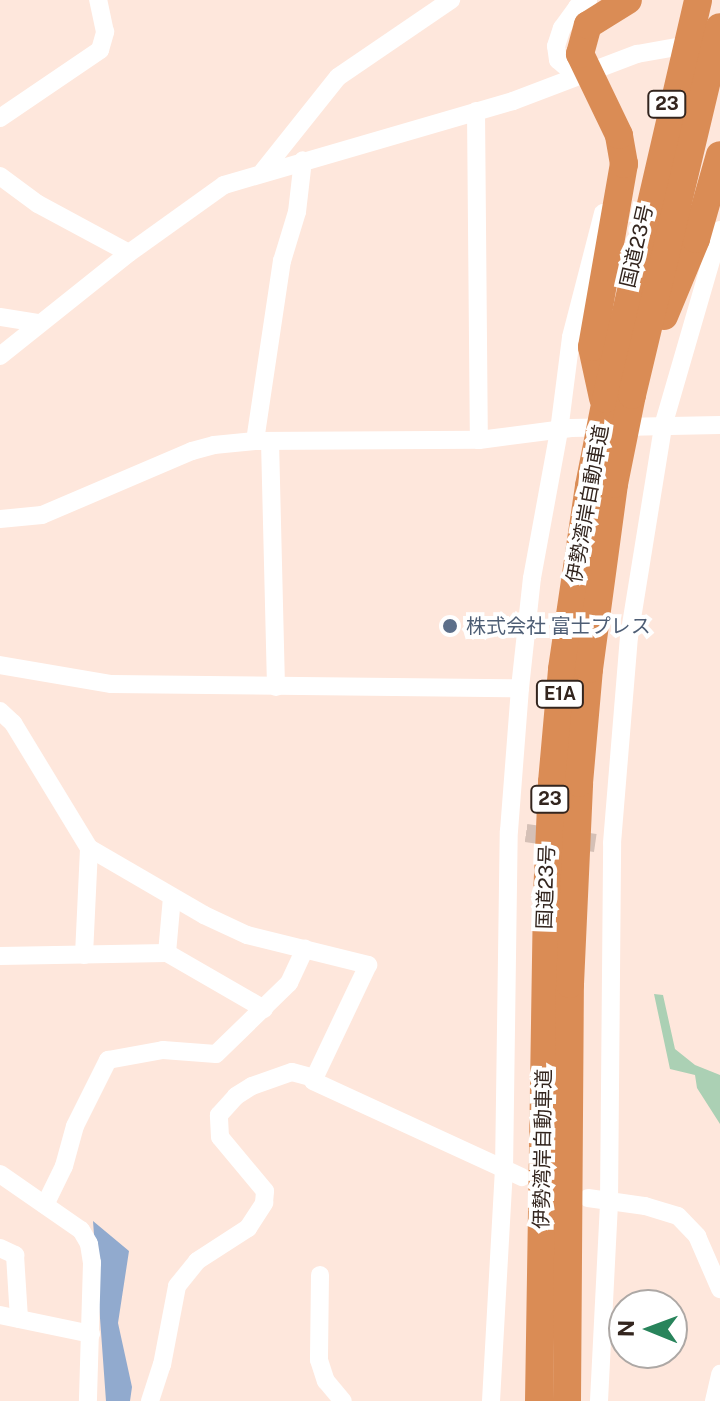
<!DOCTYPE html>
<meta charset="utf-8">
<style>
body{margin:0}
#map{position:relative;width:720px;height:1401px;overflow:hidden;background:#fee7dc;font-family:"Public Sans","Noto Sans JP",sans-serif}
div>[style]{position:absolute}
.green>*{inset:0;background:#abd0b4}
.water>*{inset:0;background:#91aace}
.minor-tunnel>*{height:18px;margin-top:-9px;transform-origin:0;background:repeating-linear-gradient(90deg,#d5c0b6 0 18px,transparent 0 27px)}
.minor>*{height:18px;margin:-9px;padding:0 9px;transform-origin:9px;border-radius:9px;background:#fff}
.highway>*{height:28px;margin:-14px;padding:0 14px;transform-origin:14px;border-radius:14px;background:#da8c55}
.dots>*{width:22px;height:22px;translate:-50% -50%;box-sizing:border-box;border:4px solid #fff;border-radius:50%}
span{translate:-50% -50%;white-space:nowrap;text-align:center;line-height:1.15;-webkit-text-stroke:8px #fff;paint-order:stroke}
.shield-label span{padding:2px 6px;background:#fff;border:2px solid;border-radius:6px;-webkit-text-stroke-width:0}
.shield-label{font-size:18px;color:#33251e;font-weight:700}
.street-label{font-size:20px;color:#33251e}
.service-label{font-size:20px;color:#4e5e75}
.left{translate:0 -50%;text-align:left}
.north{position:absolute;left:608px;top:1289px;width:80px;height:80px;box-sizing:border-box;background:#fff;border:2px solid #ada8a5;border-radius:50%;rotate:271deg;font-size:22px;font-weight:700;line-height:32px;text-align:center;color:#33251e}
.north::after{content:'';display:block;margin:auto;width:28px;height:36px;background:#28845b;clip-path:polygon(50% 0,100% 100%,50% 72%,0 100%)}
</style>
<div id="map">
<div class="green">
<i style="clip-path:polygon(654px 994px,663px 995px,675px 1049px,695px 1065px,720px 1075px,720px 1124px,697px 1088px,695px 1075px,670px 1069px)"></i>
</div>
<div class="water">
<i style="clip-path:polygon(93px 1221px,129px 1251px,118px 1323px,132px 1387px,130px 1401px,106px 1401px)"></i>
</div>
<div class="minor-tunnel">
<i style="left:526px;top:833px;width:70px;rotate:8.2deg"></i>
</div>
<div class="minor">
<i style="left:588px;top:74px;width:17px;rotate:-170deg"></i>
<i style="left:571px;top:71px;width:17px;rotate:-140deg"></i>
<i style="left:558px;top:60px;width:14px;rotate:-98deg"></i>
<i style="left:556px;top:46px;width:19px;rotate:-72deg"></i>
<i style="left:562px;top:28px;width:26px;rotate:-54deg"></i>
<i style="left:577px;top:7px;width:13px;rotate:-32deg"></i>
<i style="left:476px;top:111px;width:329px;rotate:89.5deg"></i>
<i style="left:0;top:118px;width:121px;rotate:-34.2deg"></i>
<i style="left:100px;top:50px;width:19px;rotate:-74deg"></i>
<i style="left:105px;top:32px;width:33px;rotate:-102deg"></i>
<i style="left:263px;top:171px;width:120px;rotate:-51.4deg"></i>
<i style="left:338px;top:77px;width:137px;rotate:-34.3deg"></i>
<i style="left:0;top:176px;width:47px;rotate:36.4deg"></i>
<i style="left:38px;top:204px;width:103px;rotate:28.3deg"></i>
<i style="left:0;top:317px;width:38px;rotate:9deg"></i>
<i style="left:0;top:356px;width:165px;rotate:-38.6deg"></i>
<i style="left:129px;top:253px;width:117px;rotate:-35.6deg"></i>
<i style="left:224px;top:185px;width:301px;rotate:-16.2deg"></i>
<i style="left:513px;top:101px;width:133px;rotate:-20.8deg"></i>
<i style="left:637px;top:54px;width:58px;rotate:-10deg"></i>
<i style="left:255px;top:441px;width:182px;rotate:-81.5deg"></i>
<i style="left:282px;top:261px;width:51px;rotate:-73deg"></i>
<i style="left:297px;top:212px;width:52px;rotate:-83.4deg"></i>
<i style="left:270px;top:441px;width:246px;rotate:88.6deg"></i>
<i style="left:0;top:519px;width:42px;rotate:-5.4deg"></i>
<i style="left:42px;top:515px;width:163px;rotate:-23.1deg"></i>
<i style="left:192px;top:451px;width:23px;rotate:-15deg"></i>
<i style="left:214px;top:445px;width:41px;rotate:-5.6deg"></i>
<i style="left:255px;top:441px;width:224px;rotate:-0.3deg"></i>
<i style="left:479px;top:440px;width:93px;rotate:-7.4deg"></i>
<i style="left:571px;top:428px;width:149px;rotate:-1.2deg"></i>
<i style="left:0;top:665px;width:113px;rotate:9.7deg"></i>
<i style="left:111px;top:684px;width:409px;rotate:0.6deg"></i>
<i style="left:0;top:711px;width:18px;rotate:43deg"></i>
<i style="left:13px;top:723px;width:146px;rotate:58.7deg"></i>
<i style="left:89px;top:848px;width:133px;rotate:30.2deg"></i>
<i style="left:204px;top:915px;width:47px;rotate:24.9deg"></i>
<i style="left:247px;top:935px;width:125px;rotate:13.9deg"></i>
<i style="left:368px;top:965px;width:128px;rotate:115.4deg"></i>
<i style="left:313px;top:1081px;width:230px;rotate:24.7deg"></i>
<i style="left:167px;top:953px;width:56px;rotate:-84.9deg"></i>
<i style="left:84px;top:955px;width:107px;rotate:-87.3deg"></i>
<i style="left:0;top:956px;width:167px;rotate:-1deg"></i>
<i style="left:167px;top:953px;width:112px;rotate:30deg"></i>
<i style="left:0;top:1174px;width:98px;rotate:34.7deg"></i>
<i style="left:81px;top:1230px;width:16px;rotate:60deg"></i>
<i style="left:89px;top:1244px;width:19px;rotate:81deg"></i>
<i style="left:92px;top:1263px;width:138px;rotate:91.7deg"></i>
<i style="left:588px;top:1198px;width:58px;rotate:8deg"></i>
<i style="left:645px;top:1206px;width:34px;rotate:17deg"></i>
<i style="left:678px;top:1216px;width:28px;rotate:46deg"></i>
<i style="left:697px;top:1236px;width:58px;rotate:66.5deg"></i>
<i style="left:45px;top:1205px;width:43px;rotate:-64deg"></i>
<i style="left:64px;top:1166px;width:41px;rotate:-74.6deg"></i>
<i style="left:75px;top:1126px;width:74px;rotate:-63.4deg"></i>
<i style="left:108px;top:1060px;width:56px;rotate:-10.3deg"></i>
<i style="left:163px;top:1050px;width:53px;rotate:4.3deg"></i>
<i style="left:216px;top:1054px;width:102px;rotate:-44.2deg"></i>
<i style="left:289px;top:983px;width:38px;rotate:-65deg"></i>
<i style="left:0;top:1248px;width:17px;rotate:25deg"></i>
<i style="left:15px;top:1255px;width:64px;rotate:86.4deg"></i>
<i style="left:320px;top:1275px;width:85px;rotate:90.7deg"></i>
<i style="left:319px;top:1360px;width:22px;rotate:72deg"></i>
<i style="left:326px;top:1381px;width:26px;rotate:50deg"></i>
<i style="left:0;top:1315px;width:93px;rotate:11.8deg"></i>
<i style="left:150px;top:1401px;width:38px;rotate:-72deg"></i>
<i style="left:162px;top:1365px;width:80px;rotate:-79.2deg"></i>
<i style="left:177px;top:1286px;width:32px;rotate:-51deg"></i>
<i style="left:197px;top:1261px;width:61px;rotate:-32.9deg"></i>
<i style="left:248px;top:1228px;width:30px;rotate:-57deg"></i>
<i style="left:264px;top:1203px;width:12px;rotate:-85deg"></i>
<i style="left:265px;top:1191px;width:70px;rotate:-129.8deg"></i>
<i style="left:220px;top:1137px;width:22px;rotate:-93deg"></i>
<i style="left:219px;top:1115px;width:25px;rotate:-48deg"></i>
<i style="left:236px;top:1096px;width:19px;rotate:-32deg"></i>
<i style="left:252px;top:1086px;width:42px;rotate:-19.3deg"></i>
<i style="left:292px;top:1072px;width:24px;rotate:15deg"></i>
<i style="left:491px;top:1401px;width:230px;rotate:-86.8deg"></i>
<i style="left:504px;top:1171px;width:340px;rotate:-89.2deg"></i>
<i style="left:509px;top:831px;width:143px;rotate:-85.6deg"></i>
<i style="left:520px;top:688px;width:111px;rotate:-83.8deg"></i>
<i style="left:532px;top:578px;width:149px;rotate:-79.6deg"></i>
<i style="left:559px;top:431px;width:95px;rotate:-82.7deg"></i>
<i style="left:571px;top:337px;width:128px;rotate:-75.5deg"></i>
<i style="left:599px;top:1401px;width:198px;rotate:-87.1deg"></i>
<i style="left:609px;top:1203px;width:360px;rotate:-89.5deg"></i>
<i style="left:612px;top:843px;width:207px;rotate:-85.3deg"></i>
<i style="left:629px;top:637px;width:214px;rotate:-80.8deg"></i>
<i style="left:663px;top:426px;width:204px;rotate:-73.8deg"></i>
<i style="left:714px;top:1401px;width:28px;rotate:-77deg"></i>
</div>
<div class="highway">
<i style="left:664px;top:316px;width:83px;rotate:-67.4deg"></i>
<i style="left:696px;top:239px;width:87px;rotate:-74.1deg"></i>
<i style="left:603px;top:398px;width:52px;rotate:-102.2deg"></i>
<i style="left:592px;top:347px;width:186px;rotate:-80.1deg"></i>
<i style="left:624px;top:164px;width:29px;rotate:-100deg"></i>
<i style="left:619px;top:135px;width:90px;rotate:-115.7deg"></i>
<i style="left:580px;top:54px;width:30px;rotate:-75deg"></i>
<i style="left:588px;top:25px;width:47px;rotate:-32deg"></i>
<i style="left:539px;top:1401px;width:504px;rotate:-89.09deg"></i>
<i style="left:547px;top:897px;width:115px;rotate:-87.5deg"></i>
<i style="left:552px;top:782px;width:113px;rotate:-84.9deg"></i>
<i style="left:562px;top:669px;width:185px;rotate:-81.6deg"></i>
<i style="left:589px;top:486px;width:89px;rotate:-78.9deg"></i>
<i style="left:606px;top:399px;width:409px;rotate:-77deg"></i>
<i style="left:567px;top:1401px;width:417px;rotate:-89.6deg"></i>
<i style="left:570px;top:984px;width:201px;rotate:-87.4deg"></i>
<i style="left:579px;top:783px;width:114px;rotate:-85deg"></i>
<i style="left:589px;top:669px;width:187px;rotate:-82.3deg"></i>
<i style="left:614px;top:484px;width:91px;rotate:-78.6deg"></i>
<i style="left:632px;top:395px;width:378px;rotate:-76.6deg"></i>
</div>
<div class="dots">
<i style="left:450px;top:626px;background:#5c6f8a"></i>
</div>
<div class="shield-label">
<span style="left:667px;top:104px">23</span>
<span style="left:560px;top:694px">E1A</span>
<span style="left:550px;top:799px">23</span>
</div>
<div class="street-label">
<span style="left:637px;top:246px;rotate:-77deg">国道23号</span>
<span style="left:588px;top:504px;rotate:-80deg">伊勢湾岸自動車道</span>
<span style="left:546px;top:887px;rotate:-88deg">国道23号</span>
<span style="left:543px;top:1149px;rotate:-89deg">伊勢湾岸自動車道</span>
</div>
<div class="service-label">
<span class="left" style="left:466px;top:626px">株式会社 富士プレス</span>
</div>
<div class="north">N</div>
</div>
